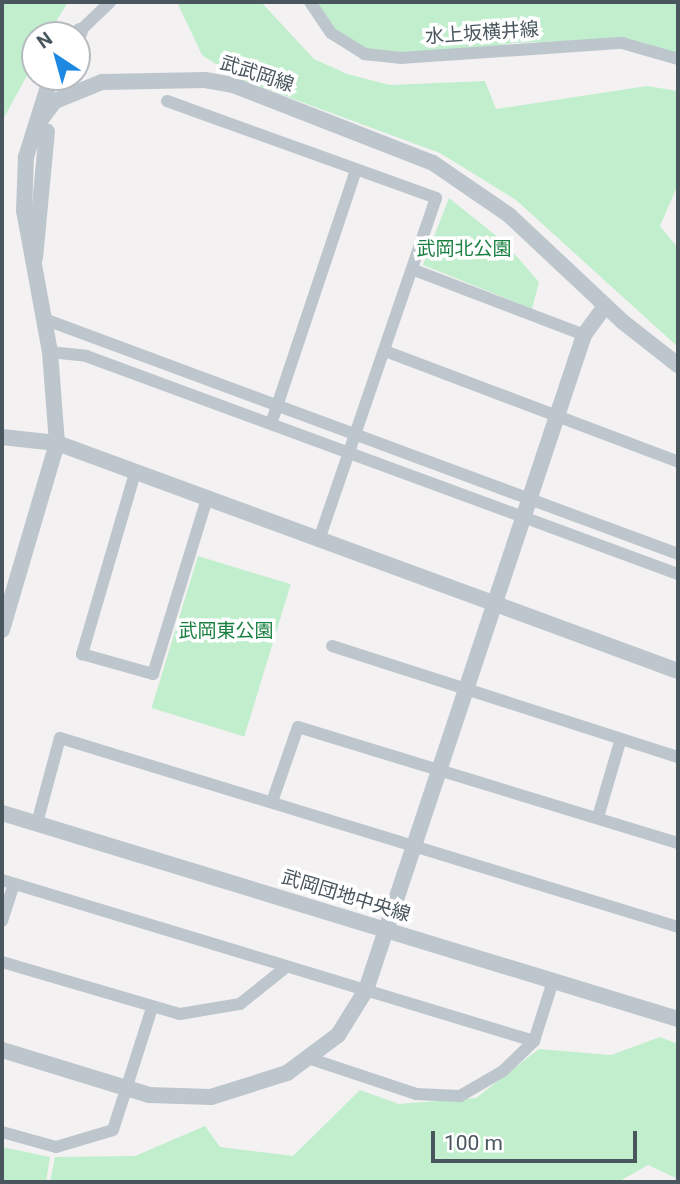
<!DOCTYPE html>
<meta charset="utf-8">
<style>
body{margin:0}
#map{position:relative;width:680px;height:1184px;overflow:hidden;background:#f3f1f1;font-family:Roboto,"Noto Sans JP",sans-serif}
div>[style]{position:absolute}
.green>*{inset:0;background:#c1efcd;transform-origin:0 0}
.minor>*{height:12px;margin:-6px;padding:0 6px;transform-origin:6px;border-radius:6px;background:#bdc6cd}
.tertiary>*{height:16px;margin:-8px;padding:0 8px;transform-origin:8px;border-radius:8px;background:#bdc6cd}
.tertiary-bridge>*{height:16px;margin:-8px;padding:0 8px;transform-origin:8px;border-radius:8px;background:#bdc6cd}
span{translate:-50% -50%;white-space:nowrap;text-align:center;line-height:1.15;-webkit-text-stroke:7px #fff;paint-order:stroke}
.street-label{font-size:19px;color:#49565e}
.park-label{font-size:19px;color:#197f41}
.frame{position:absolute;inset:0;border:4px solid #49565e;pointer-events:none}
.north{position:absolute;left:21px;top:21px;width:70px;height:70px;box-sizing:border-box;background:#fff;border:2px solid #b6bbbf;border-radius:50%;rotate:324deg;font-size:19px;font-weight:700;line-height:28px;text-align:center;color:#49565e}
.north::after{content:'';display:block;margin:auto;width:24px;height:32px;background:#1c88e1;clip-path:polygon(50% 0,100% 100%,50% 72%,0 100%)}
.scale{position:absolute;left:431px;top:1131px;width:206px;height:32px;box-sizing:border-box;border:4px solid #49565e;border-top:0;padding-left:9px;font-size:21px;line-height:24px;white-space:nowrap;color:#49565e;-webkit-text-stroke:5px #fff;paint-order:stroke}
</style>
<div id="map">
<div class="green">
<i style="clip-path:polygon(2px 2px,68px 2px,48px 35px,35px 35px,35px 61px,2px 121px)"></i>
<i style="clip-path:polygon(177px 2px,261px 2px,314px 59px,347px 74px,390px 85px,485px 81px,496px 109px,647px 86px,678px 91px,678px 184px,660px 226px,678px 248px,678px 347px,516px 200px,440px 153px,239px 79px,202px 55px)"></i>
<i style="clip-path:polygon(311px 2px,678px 2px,678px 58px,642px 42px,597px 40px,513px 43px,418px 60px,347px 47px)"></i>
<i style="clip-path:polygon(449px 198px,504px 242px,539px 282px,532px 309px,423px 265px)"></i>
<i style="left:198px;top:556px;width:97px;height:159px;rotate:17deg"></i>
<i style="clip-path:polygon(660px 1037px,678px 1044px,678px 1179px,648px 1165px,618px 1182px,50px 1182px,55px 1157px,135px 1156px,205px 1126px,220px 1147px,293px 1156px,360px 1090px,399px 1104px,476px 1098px,539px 1049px,611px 1055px)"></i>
<i style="clip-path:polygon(2px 1147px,50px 1157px,46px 1182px,2px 1182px)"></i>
</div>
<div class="minor">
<i style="left:310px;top:2px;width:37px;rotate:56deg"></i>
<i style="left:331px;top:33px;width:39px;rotate:32deg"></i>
<i style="left:364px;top:54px;width:36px;rotate:6deg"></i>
<i style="left:400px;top:58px;width:223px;rotate:-3.9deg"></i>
<i style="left:622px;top:43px;width:58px;rotate:15.9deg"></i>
<i style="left:80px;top:31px;width:42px;rotate:-44deg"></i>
<i style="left:167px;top:101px;width:286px;rotate:19.8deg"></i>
<i style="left:436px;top:198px;width:361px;rotate:108.9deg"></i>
<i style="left:414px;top:270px;width:182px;rotate:20.9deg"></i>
<i style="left:44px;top:319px;width:676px;rotate:20.34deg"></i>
<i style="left:385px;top:351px;width:313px;rotate:20.7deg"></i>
<i style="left:50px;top:352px;width:36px;rotate:6deg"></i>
<i style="left:86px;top:356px;width:631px;rotate:20.22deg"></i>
<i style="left:271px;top:424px;width:268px;rotate:-71.5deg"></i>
<i style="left:135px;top:473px;width:189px;rotate:106.3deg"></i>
<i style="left:82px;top:654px;width:74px;rotate:15.7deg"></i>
<i style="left:153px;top:674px;width:183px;rotate:-72.9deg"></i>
<i style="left:332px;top:646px;width:363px;rotate:17.8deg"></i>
<i style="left:273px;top:799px;width:76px;rotate:-70.9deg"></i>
<i style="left:298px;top:727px;width:397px;rotate:17deg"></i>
<i style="left:598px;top:817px;width:78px;rotate:-73.7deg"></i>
<i style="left:37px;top:823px;width:88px;rotate:-74.9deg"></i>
<i style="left:60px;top:738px;width:646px;rotate:17deg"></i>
<i style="left:2px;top:880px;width:556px;rotate:16.84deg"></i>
<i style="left:2px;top:921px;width:39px;rotate:-72deg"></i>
<i style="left:2px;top:962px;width:185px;rotate:16.3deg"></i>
<i style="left:180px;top:1014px;width:61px;rotate:-9.5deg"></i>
<i style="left:240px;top:1004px;width:58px;rotate:-38.7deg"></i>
<i style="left:311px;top:1059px;width:111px;rotate:18.4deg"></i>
<i style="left:416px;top:1094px;width:44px;rotate:2.6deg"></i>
<i style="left:460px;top:1096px;width:50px;rotate:-30.2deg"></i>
<i style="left:503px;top:1071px;width:43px;rotate:-44.1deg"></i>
<i style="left:534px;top:1041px;width:63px;rotate:-72.4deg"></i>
<i style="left:2px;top:1132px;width:56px;rotate:15.5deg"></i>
<i style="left:56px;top:1147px;width:59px;rotate:-16.6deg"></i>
<i style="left:113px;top:1130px;width:128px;rotate:-72.3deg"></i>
</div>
<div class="tertiary">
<i style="left:77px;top:37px;width:7px;rotate:-63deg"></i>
<i style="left:63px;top:78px;width:1px;rotate:-90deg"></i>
<i style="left:102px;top:82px;width:103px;rotate:-1.1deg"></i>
<i style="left:205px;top:80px;width:28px;rotate:10deg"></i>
<i style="left:233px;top:85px;width:215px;rotate:21.3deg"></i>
<i style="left:433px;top:163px;width:92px;rotate:34.4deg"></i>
<i style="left:509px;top:215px;width:156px;rotate:43.2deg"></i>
<i style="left:623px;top:322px;width:70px;rotate:38deg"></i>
<i style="left:35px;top:258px;width:127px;rotate:-84.6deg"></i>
<i style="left:2px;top:437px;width:55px;rotate:6.2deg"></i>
<i style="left:57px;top:443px;width:662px;rotate:20.16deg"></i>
<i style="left:2px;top:630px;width:195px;rotate:-73.6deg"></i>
<i style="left:57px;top:443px;width:91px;rotate:-94.4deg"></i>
<i style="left:50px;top:352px;width:143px;rotate:-100.4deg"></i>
<i style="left:24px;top:211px;width:54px;rotate:-87.9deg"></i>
<i style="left:26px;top:157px;width:84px;rotate:-72.6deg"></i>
<i style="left:2px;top:813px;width:707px;rotate:16.95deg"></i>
<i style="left:2px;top:1050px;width:154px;rotate:17deg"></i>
<i style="left:149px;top:1095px;width:62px;rotate:1.8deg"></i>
<i style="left:211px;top:1097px;width:80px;rotate:-17.5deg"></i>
<i style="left:287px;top:1073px;width:64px;rotate:-36.7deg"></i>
<i style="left:338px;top:1035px;width:53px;rotate:-58.1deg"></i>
<i style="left:366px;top:990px;width:690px;rotate:-71.59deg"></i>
<i style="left:584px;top:335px;width:36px;rotate:-54deg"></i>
</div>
<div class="tertiary-bridge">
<i style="left:36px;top:126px;width:31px;rotate:-53deg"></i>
<i style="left:55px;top:101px;width:51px;rotate:-22deg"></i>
</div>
<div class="street-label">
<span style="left:482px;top:33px;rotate:-4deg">水上坂横井線</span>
<span style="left:257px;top:74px;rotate:18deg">武武岡線</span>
<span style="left:346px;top:896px;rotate:17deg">武岡団地中央線</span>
</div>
<div class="park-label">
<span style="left:464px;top:249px">武岡北公園</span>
<span style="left:226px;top:631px">武岡東公園</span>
</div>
<div class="frame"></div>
<div class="north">N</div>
<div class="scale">100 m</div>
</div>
